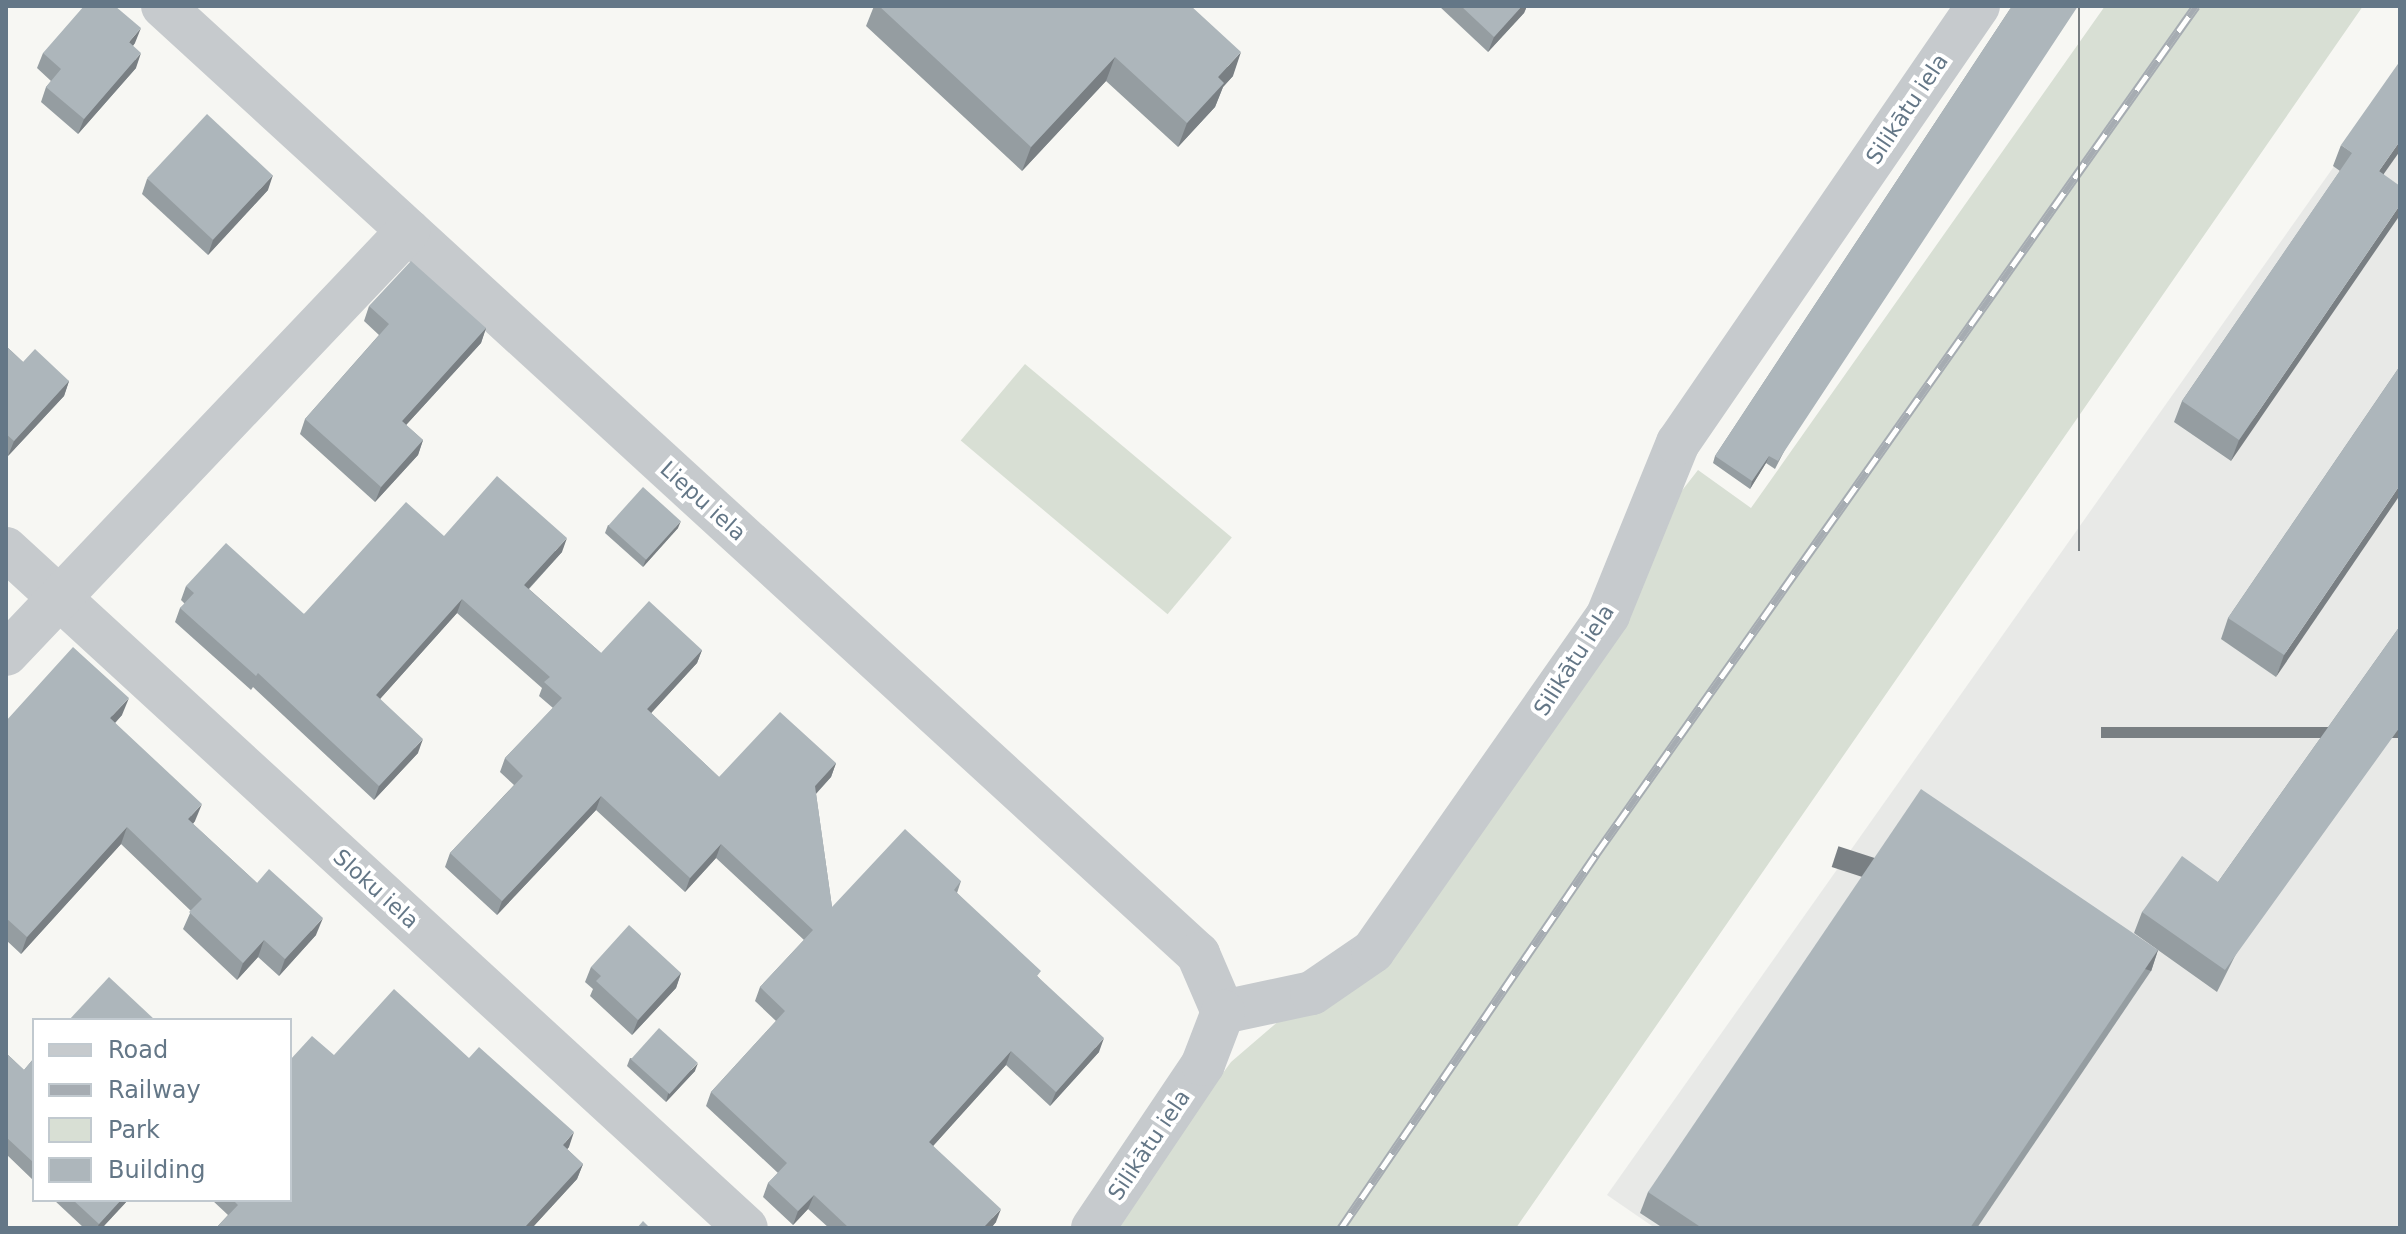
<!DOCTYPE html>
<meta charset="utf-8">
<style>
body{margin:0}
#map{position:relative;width:2406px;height:1234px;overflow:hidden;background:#f7f7f3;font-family:"DejaVu Sans",sans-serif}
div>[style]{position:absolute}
.built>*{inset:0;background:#e8e9e7}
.green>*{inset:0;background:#d8dfd4;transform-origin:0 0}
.minor>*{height:44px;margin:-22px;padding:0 22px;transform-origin:22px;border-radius:22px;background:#c6cacd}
.rail>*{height:9px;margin-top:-4.5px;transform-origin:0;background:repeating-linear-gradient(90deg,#fff 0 18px,#a6acb2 0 36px);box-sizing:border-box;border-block:2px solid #a6acb2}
.wall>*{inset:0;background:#959da1}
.shaded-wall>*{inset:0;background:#797f83;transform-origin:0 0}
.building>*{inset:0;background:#adb6bb;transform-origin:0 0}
span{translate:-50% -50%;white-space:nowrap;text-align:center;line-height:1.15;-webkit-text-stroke:8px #fff;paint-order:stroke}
.street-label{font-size:22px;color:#647787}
.frame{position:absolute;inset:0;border:8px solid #647787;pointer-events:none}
.legend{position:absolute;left:32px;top:1018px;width:260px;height:184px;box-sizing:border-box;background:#fff;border:2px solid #c1c9cf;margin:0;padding:10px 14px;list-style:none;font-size:24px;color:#647787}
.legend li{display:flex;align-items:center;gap:16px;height:40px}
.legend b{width:40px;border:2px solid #c1c9cf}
</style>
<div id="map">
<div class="built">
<i style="clip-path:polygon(2400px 73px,2400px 1228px,1655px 1228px,1607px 1195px)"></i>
</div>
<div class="green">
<i style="clip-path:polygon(2105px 6px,2363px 6px,1516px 1228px,1110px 1228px,1231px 1062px,1280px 1020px,1378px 968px,1663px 515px,1698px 470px,1751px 508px)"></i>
<i style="left:1025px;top:364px;width:270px;height:100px;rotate:40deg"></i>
</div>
<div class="minor">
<i style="left:163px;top:6px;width:1404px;rotate:42.49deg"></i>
<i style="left:1198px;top:954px;width:63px;rotate:66.7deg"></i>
<i style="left:6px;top:549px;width:1004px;rotate:42.54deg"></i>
<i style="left:6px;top:654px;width:584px;rotate:-46.46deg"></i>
<i style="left:1223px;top:1012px;width:91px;rotate:-12.1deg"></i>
<i style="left:1312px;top:993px;width:74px;rotate:-34.5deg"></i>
<i style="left:1373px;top:951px;width:410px;rotate:-55deg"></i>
<i style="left:1608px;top:615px;width:186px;rotate:-67.9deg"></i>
<i style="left:1678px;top:443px;width:530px;rotate:-55.53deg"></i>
<i style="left:1093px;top:1228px;width:197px;rotate:-56.1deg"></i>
<i style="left:1203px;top:1064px;width:56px;rotate:-69deg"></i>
</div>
<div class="rail">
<i style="left:1341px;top:1228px;width:453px;rotate:-55.7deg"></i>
<i style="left:1596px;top:854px;width:1039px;rotate:-54.72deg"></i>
</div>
<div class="wall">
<i style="clip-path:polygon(874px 6px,1191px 6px,1233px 76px,1223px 87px,1215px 107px,1178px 147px,1106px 81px,1022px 171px,866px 26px)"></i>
<i style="clip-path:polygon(1439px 6px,1527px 6px,1524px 13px,1488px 52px)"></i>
<i style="clip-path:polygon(2012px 6px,1775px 469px,1766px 463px,1750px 489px,1713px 463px,1715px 456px)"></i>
<i style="clip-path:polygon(135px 43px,133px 46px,136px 68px,78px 134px,41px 102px,46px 87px,51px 81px,37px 68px,43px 53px)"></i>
<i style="clip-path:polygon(2341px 145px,2384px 174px,2231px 461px,2174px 422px,2182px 401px,2340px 171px,2333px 166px)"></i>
<i style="clip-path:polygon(147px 179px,268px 190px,208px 255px,142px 194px)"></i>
<i style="clip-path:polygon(369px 306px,486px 328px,481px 343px,406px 425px,423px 440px,418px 455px,375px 502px,300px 434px,305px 419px,379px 335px,364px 321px)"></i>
<i style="clip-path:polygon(6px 346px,23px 362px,69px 381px,64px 396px,8px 456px,6px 454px)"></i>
<i style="clip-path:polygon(2400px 366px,2276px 677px,2221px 639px,2228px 618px)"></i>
<i style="clip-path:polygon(608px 525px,678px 528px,643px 567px,605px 533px)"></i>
<i style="clip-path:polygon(444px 536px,562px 552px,529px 589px,601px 653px,702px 650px,697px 663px,651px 713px,719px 777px,836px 763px,831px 777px,816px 794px,832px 907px,961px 881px,957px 893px,1039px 978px,1099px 1052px,1050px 1106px,1006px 1065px,933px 1146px,996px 1222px,991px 1228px,829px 1228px,808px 1209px,793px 1225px,763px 1197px,768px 1183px,778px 1173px,706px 1106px,711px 1092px,776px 1021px,755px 1001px,760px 987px,804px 940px,716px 858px,685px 892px,596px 810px,497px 915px,445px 867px,450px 853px,514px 785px,500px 772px,505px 758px,553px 708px,539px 696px,542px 688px,457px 613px,380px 699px,418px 753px,374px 800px,253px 687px,251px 690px,175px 622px,180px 608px,185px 604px,181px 600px,186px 586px,304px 614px)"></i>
<i style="clip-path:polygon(2400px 626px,2217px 992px,2134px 933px,2142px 912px,2218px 882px)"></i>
<i style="clip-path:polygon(122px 715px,115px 723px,195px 821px,193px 824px,257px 883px,316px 935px,279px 976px,258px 957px,237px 980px,183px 929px,191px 911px,121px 844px,21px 954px,6px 940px,6px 721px)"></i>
<i style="clip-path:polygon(2158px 950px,2151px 971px,1977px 1228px,1663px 1228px,1640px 1213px,1648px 1192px)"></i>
<i style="clip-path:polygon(591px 967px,681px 973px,676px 988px,632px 1035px,590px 996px,593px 989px,585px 982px)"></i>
<i style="clip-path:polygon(6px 1053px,24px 1070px,34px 1058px,34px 1181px,6px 1154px)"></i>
<i style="clip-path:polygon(334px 1055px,469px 1058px,569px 1147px,567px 1149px,583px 1164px,577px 1179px,532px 1228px,216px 1228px,228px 1215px,212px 1200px,290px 1200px)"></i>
<i style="clip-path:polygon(630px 1058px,695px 1071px,666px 1102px,627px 1066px)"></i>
<i style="clip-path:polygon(54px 1200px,128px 1200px,102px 1228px,84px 1228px)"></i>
</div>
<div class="shaded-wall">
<i style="clip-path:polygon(1522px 6px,1527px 6px,1524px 13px,1488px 52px,1494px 37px)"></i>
<i style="left:2078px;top:6px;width:2px;height:545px"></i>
<i style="clip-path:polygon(141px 28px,135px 43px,123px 57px,129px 42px)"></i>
<i style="clip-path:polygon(1241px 52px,1233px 76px,1223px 87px,1215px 107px,1178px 147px,1187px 123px,1218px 77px)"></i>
<i style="clip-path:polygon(141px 53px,136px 68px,78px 134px,84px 119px)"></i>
<i style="clip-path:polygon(1115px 57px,1106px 81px,1022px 171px,1031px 147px)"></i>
<i style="clip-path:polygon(2400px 141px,2400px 151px,2371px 192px,2379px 171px)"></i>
<i style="clip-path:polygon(273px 175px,268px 190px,208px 255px,213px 240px)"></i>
<i style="clip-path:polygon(2400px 205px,2400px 215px,2231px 461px,2239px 440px)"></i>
<i style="clip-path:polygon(486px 328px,481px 343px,396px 436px,402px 421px)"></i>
<i style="clip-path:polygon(69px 381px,64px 396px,8px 456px,14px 441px)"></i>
<i style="clip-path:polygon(423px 440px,418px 455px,375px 502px,381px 487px)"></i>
<i style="clip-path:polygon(1769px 456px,1766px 463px,1750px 489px,1752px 481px)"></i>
<i style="clip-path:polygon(2400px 485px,2400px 495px,2276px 677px,2284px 655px)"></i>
<i style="clip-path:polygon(681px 521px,678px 528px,643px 567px,646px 559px)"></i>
<i style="clip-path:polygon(567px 538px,562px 552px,519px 599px,524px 585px)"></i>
<i style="clip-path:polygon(462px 599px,457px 613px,371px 709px,376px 695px)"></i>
<i style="clip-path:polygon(702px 650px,697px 663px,642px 723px,647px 709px)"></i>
<i style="clip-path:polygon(129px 698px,122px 715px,104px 735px,110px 718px)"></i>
<i style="left:2400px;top:727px;width:11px;height:299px;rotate:90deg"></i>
<i style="clip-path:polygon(423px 739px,418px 753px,374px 800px,379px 786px)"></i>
<i style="clip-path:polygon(836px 763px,831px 777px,810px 800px,815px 786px)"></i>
<i style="clip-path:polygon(601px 796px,596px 810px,497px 915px,502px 901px)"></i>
<i style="clip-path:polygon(202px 804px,195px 821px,182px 836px,188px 819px)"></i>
<i style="clip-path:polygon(127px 827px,121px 844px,21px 954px,27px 937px)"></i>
<i style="clip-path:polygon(721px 844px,716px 858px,685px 892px,690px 878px)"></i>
<i style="clip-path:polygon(323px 918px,316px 935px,279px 976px,285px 959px)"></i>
<i style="clip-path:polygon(264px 940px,258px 957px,237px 980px,243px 963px)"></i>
<i style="left:2158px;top:950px;width:22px;height:336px;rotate:108deg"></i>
<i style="clip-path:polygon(681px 973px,676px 988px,632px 1035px,638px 1020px)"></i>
<i style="clip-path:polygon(1104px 1038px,1099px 1052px,1050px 1106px,1056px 1092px)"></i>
<i style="clip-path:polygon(1011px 1051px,1006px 1065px,924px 1156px,929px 1142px)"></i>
<i style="clip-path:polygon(698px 1063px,695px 1071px,666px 1102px,668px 1094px)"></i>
<i style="clip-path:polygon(574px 1132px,569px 1147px,558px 1160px,563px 1145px)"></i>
<i style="clip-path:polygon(583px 1164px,577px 1179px,532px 1228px,524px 1228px)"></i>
<i style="clip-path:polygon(814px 1195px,808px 1209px,793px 1225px,798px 1211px)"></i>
<i style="clip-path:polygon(121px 1200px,128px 1200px,102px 1228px,97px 1228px,99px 1224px)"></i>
<i style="clip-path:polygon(1001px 1209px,996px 1222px,991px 1228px,983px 1228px)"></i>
</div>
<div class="building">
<i style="clip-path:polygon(84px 6px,115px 6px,141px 28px,129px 42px,141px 53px,84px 119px,46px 87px,61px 69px,43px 53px)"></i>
<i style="clip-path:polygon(879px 6px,1191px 6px,1241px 52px,1218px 77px,1224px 83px,1187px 123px,1115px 57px,1031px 147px)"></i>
<i style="clip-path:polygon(1461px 6px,1522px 6px,1494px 37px)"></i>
<i style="clip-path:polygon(2012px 6px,2078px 6px,1778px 461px,1769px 456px,1752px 481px,1715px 456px)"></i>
<i style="clip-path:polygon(2400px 61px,2400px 141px,2379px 171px,2400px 186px,2400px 205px,2239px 440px,2182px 401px,2352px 153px,2341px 145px)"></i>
<i style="left:207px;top:114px;width:90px;height:88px;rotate:43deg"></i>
<i style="clip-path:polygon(411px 261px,486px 328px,402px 421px,423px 440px,381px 487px,305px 419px,389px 324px,369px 306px)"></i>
<i style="clip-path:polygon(6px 346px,23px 362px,35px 349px,69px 381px,14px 441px,6px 434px)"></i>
<i style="clip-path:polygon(2400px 366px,2400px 485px,2284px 655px,2228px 618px)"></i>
<i style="clip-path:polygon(497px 476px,567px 538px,524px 585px,601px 653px,649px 601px,702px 650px,647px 709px,719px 777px,780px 712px,836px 763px,815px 786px,832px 907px,905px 829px,961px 881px,954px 890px,1041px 971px,1037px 976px,1104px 1038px,1056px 1092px,1011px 1051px,929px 1142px,1001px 1209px,983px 1228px,849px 1228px,814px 1195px,798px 1211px,768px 1183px,787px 1163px,711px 1092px,785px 1011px,760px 987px,813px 930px,721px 844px,690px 878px,601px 796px,502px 901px,450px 853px,523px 776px,505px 758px,562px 698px,544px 682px,550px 677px,462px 599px,376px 695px,423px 739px,379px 786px,258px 673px,256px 676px,180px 608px,194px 593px,186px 586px,226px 543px,304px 614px,406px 502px,444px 536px)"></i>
<i style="left:643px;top:487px;width:51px;height:52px;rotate:42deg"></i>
<i style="clip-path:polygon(2400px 626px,2400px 727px,2225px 970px,2142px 912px,2182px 856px,2218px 882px)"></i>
<i style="clip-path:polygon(73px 647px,129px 698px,110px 718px,202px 804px,188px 819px,257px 883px,269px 869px,323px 918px,285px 959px,264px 940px,243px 963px,189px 912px,202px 899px,127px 827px,27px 937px,6px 918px,6px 721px)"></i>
<i style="clip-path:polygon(1921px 789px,2158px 950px,1970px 1228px,1702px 1228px,1648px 1192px)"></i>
<i style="clip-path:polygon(629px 925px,681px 973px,638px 1020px,596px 981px,601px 976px,591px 967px)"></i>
<i style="clip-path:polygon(109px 977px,155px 1020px,69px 1020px)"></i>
<i style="clip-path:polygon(394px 989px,469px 1058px,479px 1047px,574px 1132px,563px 1145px,583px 1164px,524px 1228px,216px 1228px,238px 1205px,233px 1200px,290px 1200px,290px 1060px,312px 1036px,334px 1055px)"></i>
<i style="left:659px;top:1028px;width:52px;height:42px;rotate:42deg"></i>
<i style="clip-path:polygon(6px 1053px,24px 1070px,34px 1058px,34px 1163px,6px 1137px)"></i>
<i style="clip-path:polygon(73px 1200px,121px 1200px,99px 1224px)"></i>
<i style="clip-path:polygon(643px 1221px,650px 1228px,637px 1228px)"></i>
</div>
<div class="street-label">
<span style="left:1907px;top:109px;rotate:-56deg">Silikātu iela</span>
<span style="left:703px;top:501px;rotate:42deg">Liepu iela</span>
<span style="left:1574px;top:660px;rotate:-57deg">Silikātu iela</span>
<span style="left:376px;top:889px;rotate:42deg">Sloku iela</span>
<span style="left:1149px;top:1145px;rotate:-56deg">Silikātu iela</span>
</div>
<div class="frame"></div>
<ul class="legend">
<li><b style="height:10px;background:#c6cacd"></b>Road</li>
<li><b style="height:10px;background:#a6acb2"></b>Railway</li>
<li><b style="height:22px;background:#d8dfd4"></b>Park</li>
<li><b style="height:22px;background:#adb6bb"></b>Building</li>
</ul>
</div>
